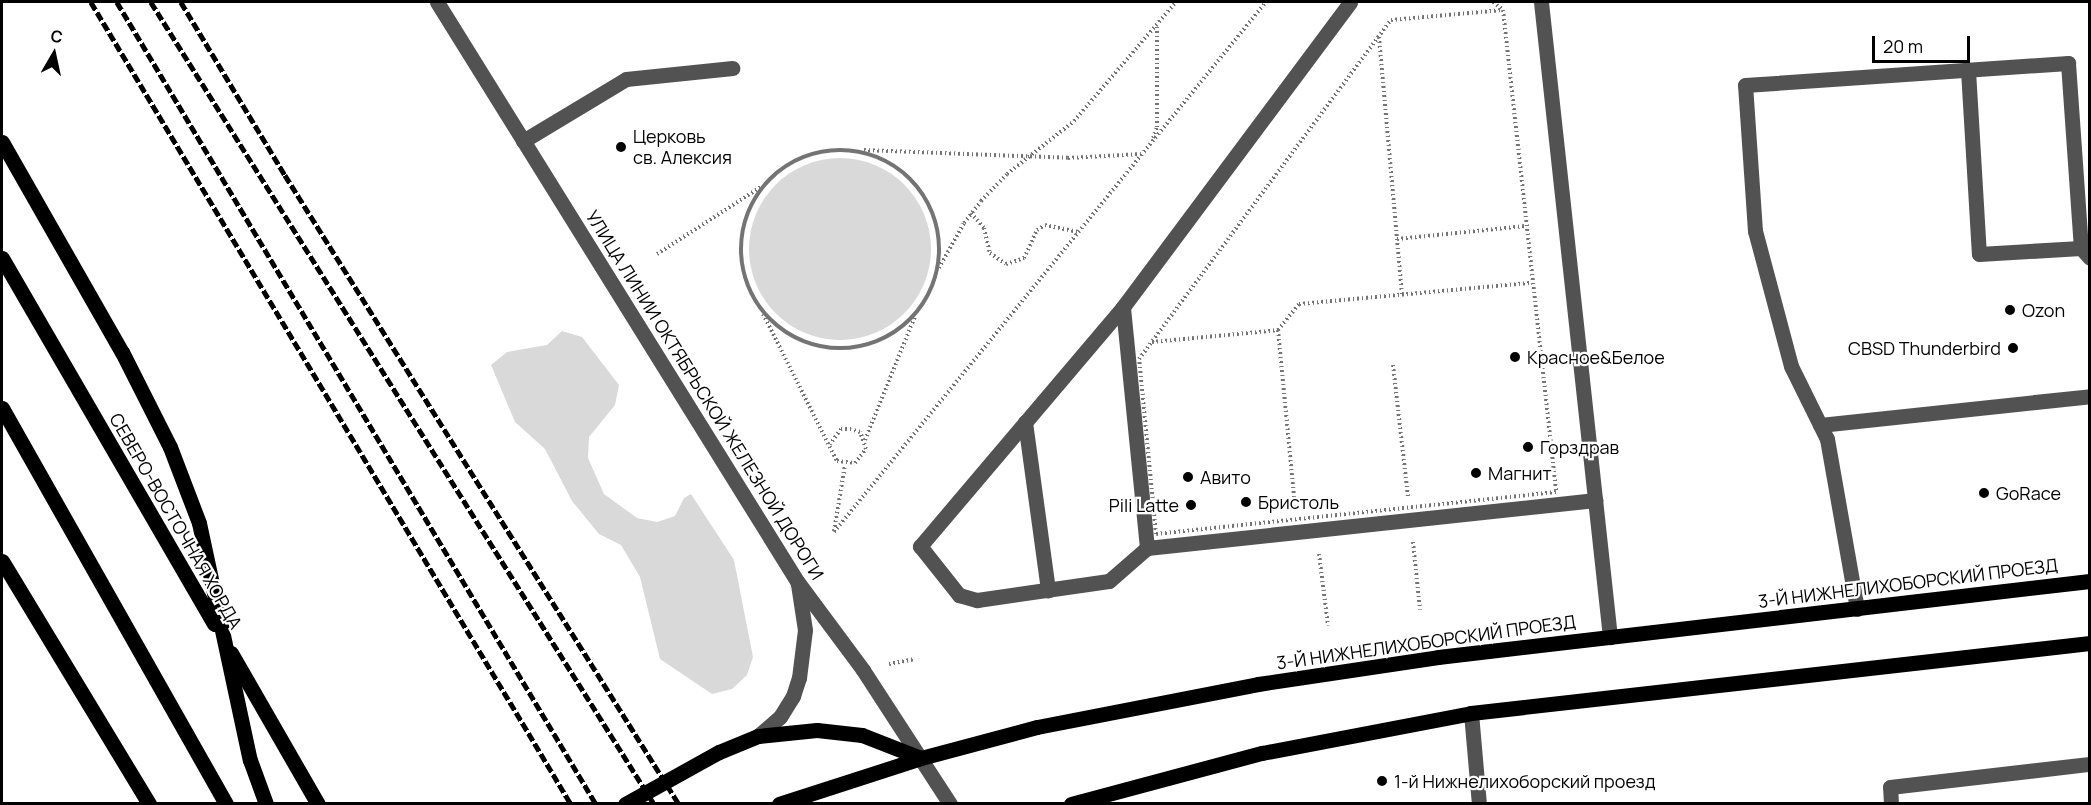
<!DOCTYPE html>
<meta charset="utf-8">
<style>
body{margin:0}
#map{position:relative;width:2091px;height:805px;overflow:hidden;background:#fff;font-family:Manrope,sans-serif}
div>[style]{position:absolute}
.green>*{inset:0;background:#d9d9d9}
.round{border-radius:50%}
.path>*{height:4px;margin-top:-2px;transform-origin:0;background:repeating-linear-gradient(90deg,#747474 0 1.5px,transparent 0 4.5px)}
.path>.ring{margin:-2px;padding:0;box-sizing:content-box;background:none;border:4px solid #747474;border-radius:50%}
.minor>*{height:15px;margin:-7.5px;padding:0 7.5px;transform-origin:7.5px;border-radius:7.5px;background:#525252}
.major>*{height:15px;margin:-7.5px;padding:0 7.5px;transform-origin:7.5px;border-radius:7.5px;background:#000}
.rail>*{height:4.5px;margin-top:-2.25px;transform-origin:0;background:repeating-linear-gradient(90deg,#000 0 9px,transparent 0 12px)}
.dots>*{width:16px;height:16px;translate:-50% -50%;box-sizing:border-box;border:3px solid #fff;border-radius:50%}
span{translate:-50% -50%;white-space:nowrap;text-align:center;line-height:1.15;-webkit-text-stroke:4.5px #fff;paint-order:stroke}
.poi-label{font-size:18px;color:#000}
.left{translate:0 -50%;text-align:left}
.right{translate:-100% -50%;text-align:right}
.street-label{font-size:18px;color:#000}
.frame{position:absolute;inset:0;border:3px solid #000;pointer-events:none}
.north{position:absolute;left:24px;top:24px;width:60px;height:60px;-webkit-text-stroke:4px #fff;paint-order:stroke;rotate:9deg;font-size:16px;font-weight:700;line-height:24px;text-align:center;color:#000}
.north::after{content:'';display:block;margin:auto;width:21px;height:27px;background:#000;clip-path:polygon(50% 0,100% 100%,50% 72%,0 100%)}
.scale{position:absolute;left:1872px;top:36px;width:98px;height:27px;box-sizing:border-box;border:3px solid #000;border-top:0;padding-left:8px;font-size:18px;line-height:21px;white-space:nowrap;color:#000;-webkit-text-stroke:4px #fff;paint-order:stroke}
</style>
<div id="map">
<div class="green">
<i class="round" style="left:749px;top:158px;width:182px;height:182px"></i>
<i style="clip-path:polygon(562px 331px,582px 337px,619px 385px,615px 405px,589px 437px,588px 458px,604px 494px,637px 518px,657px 522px,675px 516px,684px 498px,691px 494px,734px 560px,753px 657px,747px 675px,732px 689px,712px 694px,660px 659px,640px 577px,621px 545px,599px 534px,572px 501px,545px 449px,515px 422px,491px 365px,507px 352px,547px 345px)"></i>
</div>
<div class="path">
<i style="left:1493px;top:2px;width:11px;rotate:38deg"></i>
<i style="left:1503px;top:10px;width:485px;rotate:83.7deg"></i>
<i style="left:1556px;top:492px;width:402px;rotate:174deg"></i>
<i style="left:1156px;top:534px;width:176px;rotate:-95.5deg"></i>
<i style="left:1139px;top:359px;width:422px;rotate:-53.4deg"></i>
<i style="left:1391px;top:20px;width:112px;rotate:-5.1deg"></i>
<i style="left:1379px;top:37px;width:259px;rotate:84.9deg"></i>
<i style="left:1153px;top:138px;width:12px;rotate:-70deg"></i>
<i style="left:1157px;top:127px;width:103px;rotate:-90deg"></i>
<i class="ring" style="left:741px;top:150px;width:194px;height:194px"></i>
<i style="left:864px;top:150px;width:204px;rotate:2.2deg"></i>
<i style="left:1068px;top:158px;width:73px;rotate:-3.1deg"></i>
<i style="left:971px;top:213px;width:20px;rotate:49deg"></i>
<i style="left:984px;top:228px;width:26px;rotate:77deg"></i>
<i style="left:990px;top:253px;width:19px;rotate:35deg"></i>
<i style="left:1006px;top:264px;width:19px;rotate:-18deg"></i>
<i style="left:1024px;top:258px;width:31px;rotate:-65deg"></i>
<i style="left:1037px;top:230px;width:9px;rotate:-32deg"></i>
<i style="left:1045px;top:225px;width:34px;rotate:12deg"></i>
<i style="left:1397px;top:239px;width:129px;rotate:-5.8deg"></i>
<i style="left:657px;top:254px;width:125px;rotate:-32.9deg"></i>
<i style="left:939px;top:268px;width:51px;rotate:-60.9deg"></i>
<i style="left:964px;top:223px;width:28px;rotate:-52deg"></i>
<i style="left:981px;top:201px;width:37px;rotate:-46deg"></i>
<i style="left:1007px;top:174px;width:85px;rotate:-38.3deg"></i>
<i style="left:1074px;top:121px;width:157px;rotate:-49.4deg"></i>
<i style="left:763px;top:314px;width:165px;rotate:63.3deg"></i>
<i style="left:837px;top:461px;width:18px;rotate:6deg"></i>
<i style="left:855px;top:463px;width:18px;rotate:-52deg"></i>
<i style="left:866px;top:449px;width:18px;rotate:-109deg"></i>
<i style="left:860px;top:432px;width:9px;rotate:-162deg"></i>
<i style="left:851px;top:429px;width:10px;rotate:180deg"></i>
<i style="left:841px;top:429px;width:19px;rotate:126deg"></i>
<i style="left:1278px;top:330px;width:179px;rotate:84.5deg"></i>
<i style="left:1152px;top:342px;width:127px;rotate:-5.4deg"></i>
<i style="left:1278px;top:330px;width:33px;rotate:-51deg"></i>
<i style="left:1299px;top:304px;width:234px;rotate:-5.2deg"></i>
<i style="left:1393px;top:365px;width:132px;rotate:83.5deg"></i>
<i style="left:865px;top:440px;width:134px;rotate:-68deg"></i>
<i style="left:834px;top:531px;width:67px;rotate:-80.5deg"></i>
<i style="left:834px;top:532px;width:684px;rotate:-50.82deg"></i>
<i style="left:1413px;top:542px;width:68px;rotate:84.1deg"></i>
<i style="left:1319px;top:554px;width:72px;rotate:82.8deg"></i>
<i style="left:889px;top:664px;width:25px;rotate:-11deg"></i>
</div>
<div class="minor">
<i style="left:437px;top:2px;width:682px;rotate:58.13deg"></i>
<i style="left:797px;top:581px;width:111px;rotate:53.4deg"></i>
<i style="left:863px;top:670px;width:160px;rotate:57deg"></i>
<i style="left:1541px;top:2px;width:639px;rotate:83.8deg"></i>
<i style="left:1968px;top:70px;width:184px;rotate:86.6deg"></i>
<i style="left:1979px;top:254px;width:102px;rotate:-3.4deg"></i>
<i style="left:523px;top:141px;width:120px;rotate:-31deg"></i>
<i style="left:626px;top:79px;width:107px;rotate:-5.9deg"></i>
<i style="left:1123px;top:307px;width:314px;rotate:130.3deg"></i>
<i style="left:920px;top:546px;width:63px;rotate:51.5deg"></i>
<i style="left:959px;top:595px;width:19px;rotate:16deg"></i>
<i style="left:977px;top:600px;width:133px;rotate:-8.2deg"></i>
<i style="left:1109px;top:581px;width:50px;rotate:-41deg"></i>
<i style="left:1147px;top:548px;width:451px;rotate:-6.1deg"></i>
<i style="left:1025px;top:422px;width:170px;rotate:82.2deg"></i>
<i style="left:1820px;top:425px;width:272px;rotate:-6.1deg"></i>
<i style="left:1147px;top:548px;width:242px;rotate:-95.7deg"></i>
<i style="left:1123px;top:307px;width:380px;rotate:-53.3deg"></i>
<i style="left:1857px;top:609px;width:173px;rotate:-100deg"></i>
<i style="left:1827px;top:439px;width:81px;rotate:-116.3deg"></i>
<i style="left:1791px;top:366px;width:140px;rotate:-104.9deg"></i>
<i style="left:1755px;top:231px;width:146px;rotate:-93.9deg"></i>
<i style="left:1745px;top:85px;width:324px;rotate:-3.9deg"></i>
<i style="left:2068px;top:63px;width:185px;rotate:86deg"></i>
<i style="left:2081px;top:248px;width:13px;rotate:48deg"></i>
<i style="left:1471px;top:713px;width:91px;rotate:85deg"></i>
<i style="left:758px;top:736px;width:29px;rotate:-41deg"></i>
<i style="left:780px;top:717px;width:25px;rotate:-58deg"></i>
<i style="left:793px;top:696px;width:19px;rotate:-72deg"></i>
<i style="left:799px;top:678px;width:48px;rotate:-82.9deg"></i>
<i style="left:805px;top:630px;width:47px;rotate:-98.7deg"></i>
<i style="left:1891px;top:804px;width:17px;rotate:-93deg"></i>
<i style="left:1890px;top:787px;width:201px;rotate:-6.6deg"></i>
</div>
<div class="major">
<i style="left:2px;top:142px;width:242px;rotate:60.3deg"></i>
<i style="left:122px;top:352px;width:106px;rotate:63.2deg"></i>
<i style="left:170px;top:447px;width:81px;rotate:69.1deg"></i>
<i style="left:199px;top:523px;width:242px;rotate:77.9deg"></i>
<i style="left:250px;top:760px;width:47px;rotate:70deg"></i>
<i style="left:2px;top:258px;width:423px;rotate:59.9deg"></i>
<i style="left:2px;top:408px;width:455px;rotate:60.5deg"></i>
<i style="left:2px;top:561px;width:284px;rotate:58.8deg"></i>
<i style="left:231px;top:653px;width:174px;rotate:60.1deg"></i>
<i style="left:625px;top:804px;width:107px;rotate:-29deg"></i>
<i style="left:719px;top:752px;width:42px;rotate:-22.3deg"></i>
<i style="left:758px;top:736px;width:59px;rotate:-5.8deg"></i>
<i style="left:817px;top:730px;width:45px;rotate:6.3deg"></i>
<i style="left:862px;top:735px;width:63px;rotate:21.3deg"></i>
<i style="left:779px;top:804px;width:149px;rotate:-17.9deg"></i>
<i style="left:921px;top:758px;width:120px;rotate:-15deg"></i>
<i style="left:1037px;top:727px;width:225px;rotate:-11deg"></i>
<i style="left:1258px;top:684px;width:182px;rotate:-8.5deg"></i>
<i style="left:1438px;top:657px;width:656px;rotate:-6.65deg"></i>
<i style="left:1071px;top:804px;width:198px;rotate:-15deg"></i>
<i style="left:1262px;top:753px;width:213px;rotate:-10.8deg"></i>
<i style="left:1471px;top:713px;width:623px;rotate:-6.45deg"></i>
</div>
<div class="rail">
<i style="left:91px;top:2px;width:935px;rotate:59.1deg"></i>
<i style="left:117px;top:2px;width:934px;rotate:59.15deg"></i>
<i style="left:151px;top:2px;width:947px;rotate:57.9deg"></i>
<i style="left:181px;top:2px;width:202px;rotate:59deg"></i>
<i style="left:285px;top:175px;width:742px;rotate:57.94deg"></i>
</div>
<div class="dots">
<i style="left:621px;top:147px;background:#000"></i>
<i style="left:2010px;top:310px;background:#000"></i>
<i style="left:2013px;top:348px;background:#000"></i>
<i style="left:1515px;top:357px;background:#000"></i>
<i style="left:1528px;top:447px;background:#000"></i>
<i style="left:1476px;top:473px;background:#000"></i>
<i style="left:1188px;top:477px;background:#000"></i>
<i style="left:1984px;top:493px;background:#000"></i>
<i style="left:1246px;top:502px;background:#000"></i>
<i style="left:1191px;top:505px;background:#000"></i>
<i style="left:1382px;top:781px;background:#000"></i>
</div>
<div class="poi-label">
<span class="left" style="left:633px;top:147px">Церковь<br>св. Алексия</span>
<span class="left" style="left:2022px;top:310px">Ozon</span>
<span class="right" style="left:2001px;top:348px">CBSD Thunderbird</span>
<span class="left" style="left:1527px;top:357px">Красное&amp;Белое</span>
<span class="left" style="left:1540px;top:447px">Горздрав</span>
<span class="left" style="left:1488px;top:473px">Магнит</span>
<span class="left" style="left:1200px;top:477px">Авито</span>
<span class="left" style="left:1996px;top:493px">GoRace</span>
<span class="left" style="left:1258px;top:502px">Бристоль</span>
<span class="right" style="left:1179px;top:505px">Pili Latte</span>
<span class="left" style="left:1394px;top:781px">1-й Нижнелихоборский проезд</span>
</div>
<div class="street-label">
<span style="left:705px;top:395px;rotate:58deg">УЛИЦА ЛИНИИ ОКТЯБРЬСКОЙ ЖЕЛЕЗНОЙ ДОРОГИ</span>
<span style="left:176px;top:521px;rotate:60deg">СЕВЕРО-ВОСТОЧНАЯ ХОРДА</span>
<span style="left:1908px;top:583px;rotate:-7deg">3-Й НИЖНЕЛИХОБОРСКИЙ ПРОЕЗД</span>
<span style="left:1426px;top:642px;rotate:-8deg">3-Й НИЖНЕЛИХОБОРСКИЙ ПРОЕЗД</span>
</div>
<div class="frame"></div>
<div class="north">С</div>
<div class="scale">20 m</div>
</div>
